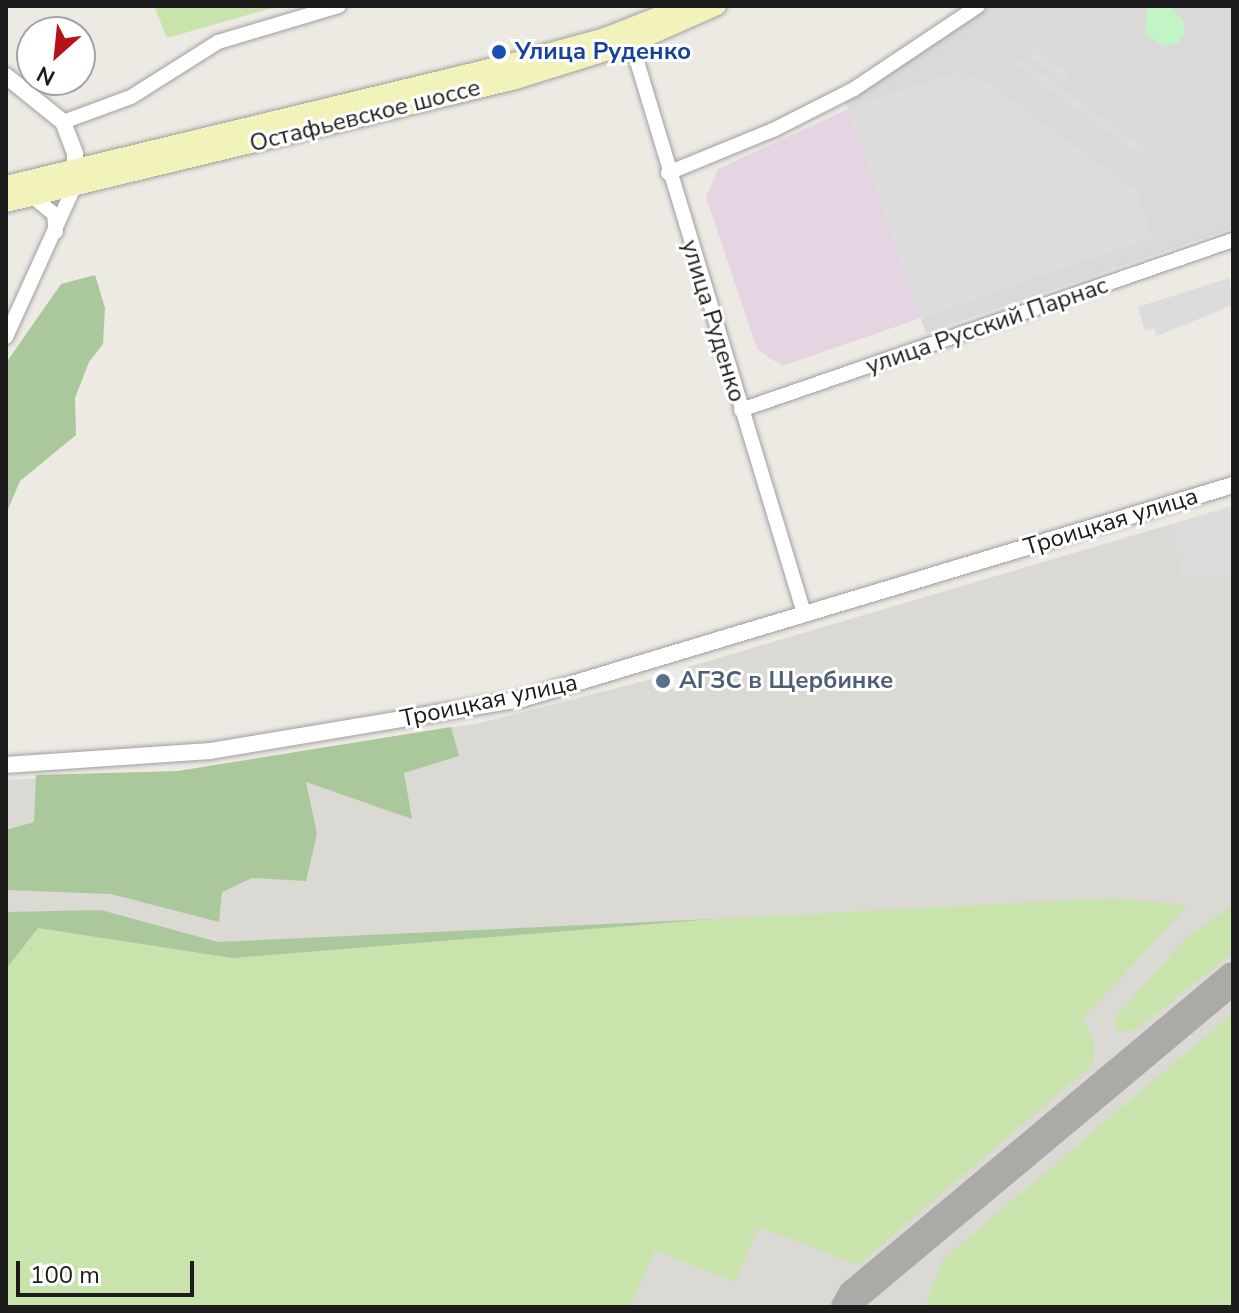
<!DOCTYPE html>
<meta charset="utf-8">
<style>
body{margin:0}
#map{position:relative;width:1239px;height:1313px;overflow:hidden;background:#ede9e3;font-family:"Nunito Sans",sans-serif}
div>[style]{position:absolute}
.residential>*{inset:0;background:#dad9d9}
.industrial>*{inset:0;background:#e5d5e3}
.airport>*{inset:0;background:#dbd9d4}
.grass>*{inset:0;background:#c9e3ad}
.forest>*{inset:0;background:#aac89b}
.park>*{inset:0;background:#c3f4c5}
.parking>*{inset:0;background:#dcdcdc;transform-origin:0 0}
.taxiway>*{height:32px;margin:-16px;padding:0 16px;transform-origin:16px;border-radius:16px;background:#acaaa6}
.roads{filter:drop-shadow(0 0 2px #a0a0a0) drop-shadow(0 0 2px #a0a0a0)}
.minor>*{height:14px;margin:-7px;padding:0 7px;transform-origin:7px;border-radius:7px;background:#fff}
.tertiary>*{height:16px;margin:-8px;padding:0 8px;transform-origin:8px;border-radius:8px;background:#fff}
.secondary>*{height:18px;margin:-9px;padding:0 9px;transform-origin:9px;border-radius:9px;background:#f2f3ba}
.dots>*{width:22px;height:22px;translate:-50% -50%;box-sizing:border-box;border:4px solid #fff;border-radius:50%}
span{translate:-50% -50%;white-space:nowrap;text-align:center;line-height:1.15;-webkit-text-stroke:6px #fff;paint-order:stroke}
.transit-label{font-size:24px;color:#164399;font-weight:700}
.left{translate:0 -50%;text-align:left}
.street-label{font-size:24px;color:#1c1c1c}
.service-label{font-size:24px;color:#4e5e75;font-weight:700}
.frame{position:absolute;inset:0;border:8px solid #1c1c1c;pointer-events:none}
.north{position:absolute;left:16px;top:16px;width:80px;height:80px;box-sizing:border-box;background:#fff;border:2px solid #a4a4a4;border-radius:50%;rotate:207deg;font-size:22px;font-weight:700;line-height:32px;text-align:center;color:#1c1c1c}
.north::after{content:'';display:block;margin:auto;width:28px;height:36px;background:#b61217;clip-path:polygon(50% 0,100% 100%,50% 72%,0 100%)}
.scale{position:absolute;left:16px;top:1261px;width:178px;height:36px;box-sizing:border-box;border:4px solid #1c1c1c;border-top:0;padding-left:10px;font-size:24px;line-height:28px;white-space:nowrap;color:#1c1c1c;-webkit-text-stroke:6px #fff;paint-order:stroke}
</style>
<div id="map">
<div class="residential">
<i style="clip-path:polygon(990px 6px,1233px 6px,1233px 228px,926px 333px,846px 103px)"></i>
</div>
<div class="industrial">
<i style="clip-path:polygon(848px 109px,921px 318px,782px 366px,757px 349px,706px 197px,718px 169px)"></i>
</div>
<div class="airport">
<i style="clip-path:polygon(1233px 506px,1233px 1307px,6px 1307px,6px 780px,178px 771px,480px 723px,664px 676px,673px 690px,684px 687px,688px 667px)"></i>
</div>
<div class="grass">
<i style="clip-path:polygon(154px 6px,279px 6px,167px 38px)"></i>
<i style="clip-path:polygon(1112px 898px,1188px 905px,1083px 1019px,1095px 1043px,1093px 1064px,858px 1265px,759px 1227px,735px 1282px,655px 1250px,630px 1307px,6px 1307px,6px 969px,37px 928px,232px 958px,714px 919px)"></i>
<i style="clip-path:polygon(1233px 905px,1233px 953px,1135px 1030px,1117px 1032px,1114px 1023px,1119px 1013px,1186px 938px)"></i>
<i style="clip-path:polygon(1233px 1013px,1233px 1307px,925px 1307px,942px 1260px)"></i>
</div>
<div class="forest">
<i style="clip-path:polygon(95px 275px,105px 308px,103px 344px,89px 362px,75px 398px,76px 435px,20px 481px,6px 514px,6px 363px,61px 284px)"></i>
<i style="clip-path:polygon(451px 727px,459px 756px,404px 773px,412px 819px,306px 782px,317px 834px,306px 881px,252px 878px,222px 892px,219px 922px,111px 894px,6px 890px,6px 830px,34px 822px,36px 775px,178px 771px)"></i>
<i style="clip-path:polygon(101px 910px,218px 942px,714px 919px,232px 958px,38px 928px,6px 969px,6px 912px)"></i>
</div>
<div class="park">
<i style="clip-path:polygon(1147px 6px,1171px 6px,1183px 21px,1185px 34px,1177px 44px,1164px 46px,1145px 34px)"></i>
</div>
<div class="parking">
<i style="left:1029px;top:45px;width:49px;height:9px;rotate:36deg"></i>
<i style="left:1020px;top:58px;width:155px;height:8px;rotate:36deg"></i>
<i style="clip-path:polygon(958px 71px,962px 81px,978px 76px,1137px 191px,1153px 237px,921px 318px,848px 109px)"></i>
<i style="clip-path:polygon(1229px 278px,1233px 305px,1157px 336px,1154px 328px,1145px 331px,1138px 307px)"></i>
<i style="clip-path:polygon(1233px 506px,1233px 575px,1181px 576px,1173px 525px)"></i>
</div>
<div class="taxiway">
<i style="left:847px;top:1307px;width:14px;rotate:-60deg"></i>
<i style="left:854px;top:1295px;width:494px;rotate:-39.9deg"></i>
</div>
<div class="roads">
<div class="minor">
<i style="left:629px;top:35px;width:604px;rotate:73.16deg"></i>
<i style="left:63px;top:122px;width:72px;rotate:-20.2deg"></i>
<i style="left:131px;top:97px;width:103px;rotate:-32.3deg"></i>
<i style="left:218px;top:42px;width:126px;rotate:-16.6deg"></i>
<i style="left:668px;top:173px;width:113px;rotate:-22.3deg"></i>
<i style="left:773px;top:130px;width:91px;rotate:-26.8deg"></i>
<i style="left:854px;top:89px;width:149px;rotate:-33.8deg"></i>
<i style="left:33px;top:197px;width:27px;rotate:39deg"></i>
<i style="left:54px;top:214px;width:18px;rotate:84deg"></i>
<i style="left:6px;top:337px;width:165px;rotate:-65.6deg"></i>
<i style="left:741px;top:410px;width:521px;rotate:-19.06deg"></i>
</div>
<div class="tertiary">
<i style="left:6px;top:76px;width:73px;rotate:38.9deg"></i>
<i style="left:63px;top:122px;width:34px;rotate:69deg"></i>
<i style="left:75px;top:154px;width:26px;rotate:90deg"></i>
<i style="left:6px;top:765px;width:204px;rotate:-3.9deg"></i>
<i style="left:210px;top:751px;width:316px;rotate:-9.5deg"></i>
<i style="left:522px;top:699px;width:743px;rotate:-16.75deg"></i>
</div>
<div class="secondary">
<i style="left:6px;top:185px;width:519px;rotate:-13.61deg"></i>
<i style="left:510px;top:63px;width:98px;rotate:-15.3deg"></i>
<i style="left:605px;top:37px;width:85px;rotate:-21.4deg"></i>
<i style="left:6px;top:203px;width:525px;rotate:-13.56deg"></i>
<i style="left:516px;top:80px;width:121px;rotate:-17.4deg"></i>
<i style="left:631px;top:44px;width:94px;rotate:-23.8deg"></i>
</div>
</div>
<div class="dots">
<i style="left:499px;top:52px;background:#1a4fb4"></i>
<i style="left:663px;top:681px;background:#5c6f8a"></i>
</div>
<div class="transit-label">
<span class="left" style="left:515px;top:52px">Улица Руденко</span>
</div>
<div class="street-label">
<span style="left:365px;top:116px;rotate:-14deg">Остафьевское шоссе</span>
<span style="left:713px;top:321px;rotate:73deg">улица Руденко</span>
<span style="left:987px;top:326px;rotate:-19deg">улица Русский Парнас</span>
<span style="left:1111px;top:522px;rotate:-17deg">Троицкая улица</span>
<span style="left:489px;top:701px;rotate:-12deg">Троицкая улица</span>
</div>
<div class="service-label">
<span class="left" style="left:679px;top:681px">АГЗС в Щербинке</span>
</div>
<div class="frame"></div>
<div class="north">N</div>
<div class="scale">100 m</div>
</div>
